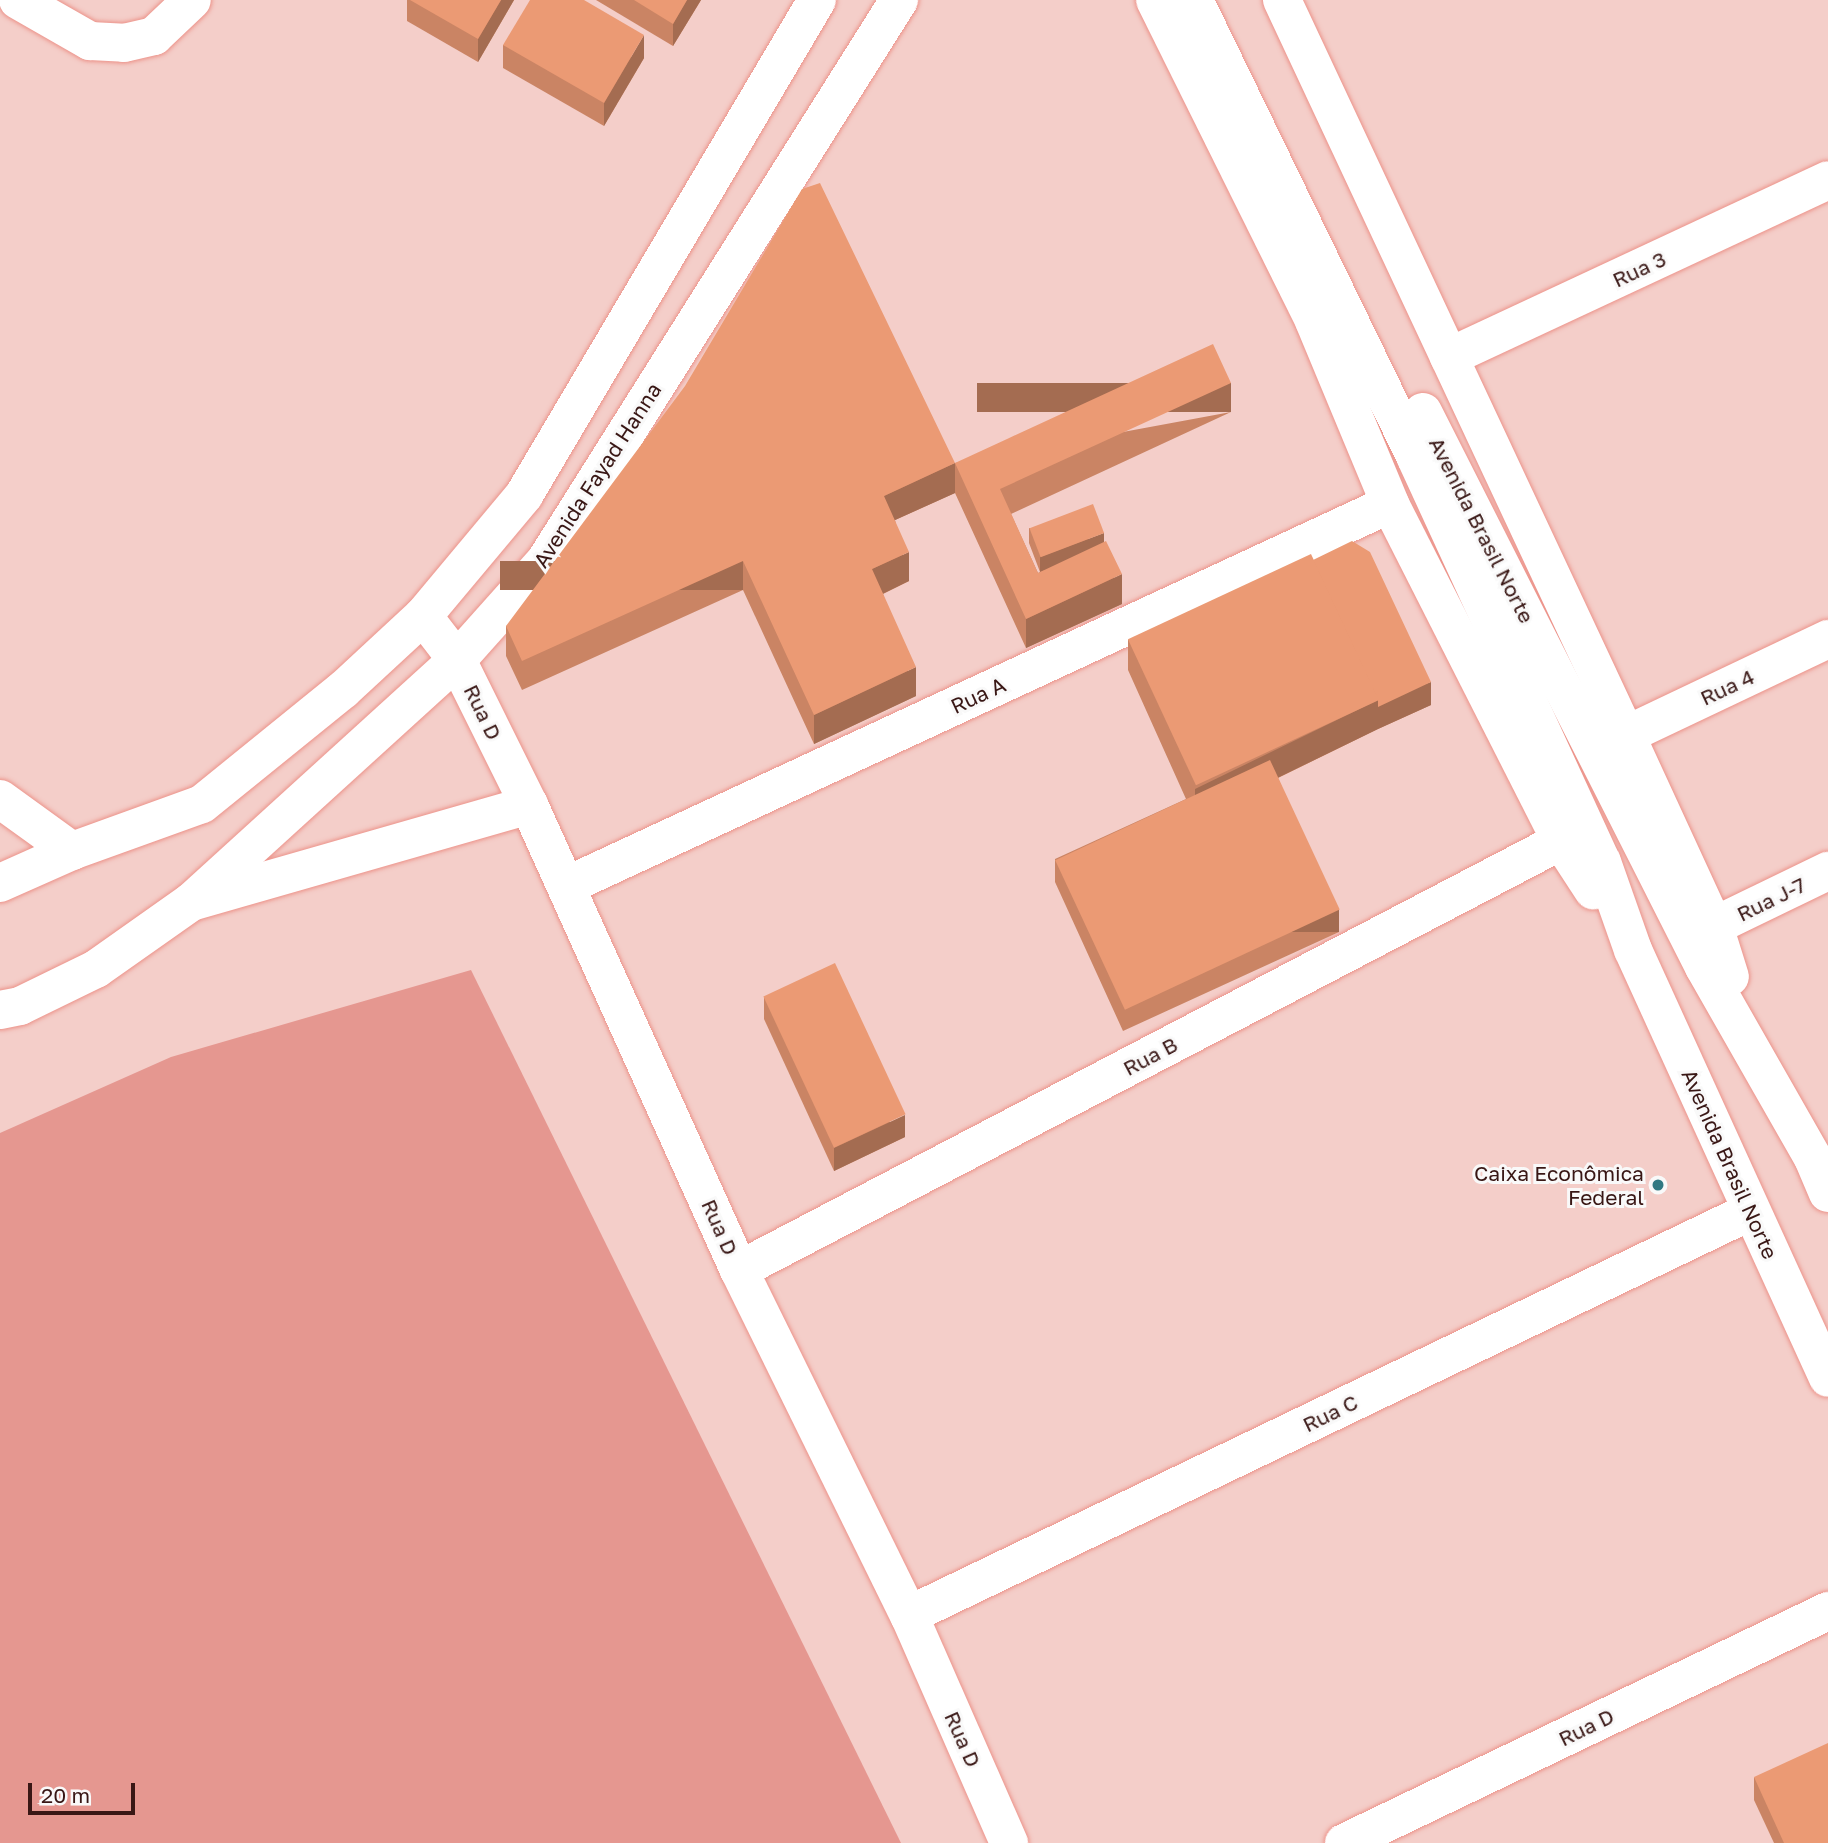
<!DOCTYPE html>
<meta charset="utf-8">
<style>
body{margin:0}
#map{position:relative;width:1828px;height:1843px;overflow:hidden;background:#f4cec9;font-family:"Golos Text",sans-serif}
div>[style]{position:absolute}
.green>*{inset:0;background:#e59790}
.roads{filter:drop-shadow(0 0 2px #ec938a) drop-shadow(0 0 2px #ec938a)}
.minor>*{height:38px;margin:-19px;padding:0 19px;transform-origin:19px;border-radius:19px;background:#fff}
.major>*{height:38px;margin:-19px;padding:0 19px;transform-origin:19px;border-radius:19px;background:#fff}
.wall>*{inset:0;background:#ca8464}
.shaded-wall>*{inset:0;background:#a46c51;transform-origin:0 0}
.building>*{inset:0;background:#eb9a74;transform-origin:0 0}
.dots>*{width:19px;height:19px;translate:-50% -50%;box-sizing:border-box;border:4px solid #f9f9f9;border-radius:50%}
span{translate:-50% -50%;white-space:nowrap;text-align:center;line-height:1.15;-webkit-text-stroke:6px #f9f9f9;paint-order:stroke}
.street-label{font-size:21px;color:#391715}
.poi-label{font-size:21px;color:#391715}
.right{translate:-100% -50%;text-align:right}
.scale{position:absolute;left:28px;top:1783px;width:107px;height:32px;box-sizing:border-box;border:4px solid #391715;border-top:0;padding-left:9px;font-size:21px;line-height:24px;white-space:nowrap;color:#391715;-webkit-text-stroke:5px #f9f9f9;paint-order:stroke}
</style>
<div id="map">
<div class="green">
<i style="clip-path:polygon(471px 970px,901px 1843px,0 1843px,0 1133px,171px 1057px)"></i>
</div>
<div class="roads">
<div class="minor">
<i style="left:18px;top:0;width:83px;rotate:29.7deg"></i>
<i style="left:90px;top:41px;width:34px;rotate:3deg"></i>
<i style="left:124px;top:43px;width:31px;rotate:-13deg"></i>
<i style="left:154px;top:36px;width:52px;rotate:-43.5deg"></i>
<i style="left:1449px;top:357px;width:418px;rotate:-25deg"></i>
<i style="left:423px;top:616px;width:56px;rotate:52.3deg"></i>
<i style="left:457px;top:660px;width:162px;rotate:63.6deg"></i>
<i style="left:529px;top:805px;width:510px;rotate:65.7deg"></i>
<i style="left:739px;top:1270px;width:385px;rotate:63.8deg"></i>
<i style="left:909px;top:1615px;width:249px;rotate:66.3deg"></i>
<i style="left:1626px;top:735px;width:224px;rotate:-25.4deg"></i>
<i style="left:0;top:799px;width:89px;rotate:35.8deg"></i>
<i style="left:566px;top:886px;width:908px;rotate:-24.87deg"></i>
<i style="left:191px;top:902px;width:352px;rotate:-16deg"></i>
<i style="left:1714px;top:926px;width:127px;rotate:-25.8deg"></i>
<i style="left:739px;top:1270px;width:927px;rotate:-27.56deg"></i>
<i style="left:909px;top:1615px;width:934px;rotate:-25.63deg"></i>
<i style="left:1344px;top:1843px;width:537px;rotate:-25.61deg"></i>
</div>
<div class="major">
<i style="left:1155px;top:0;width:358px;rotate:63.6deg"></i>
<i style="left:1314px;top:321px;width:198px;rotate:67.4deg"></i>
<i style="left:1390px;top:504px;width:378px;rotate:63.1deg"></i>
<i style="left:1561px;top:841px;width:59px;rotate:56.9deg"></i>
<i style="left:1194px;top:0;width:507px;rotate:64.14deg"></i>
<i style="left:1415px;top:456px;width:447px;rotate:65.3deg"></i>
<i style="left:1602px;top:862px;width:93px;rotate:70.6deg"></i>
<i style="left:1633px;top:950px;width:470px;rotate:65.5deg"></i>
<i style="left:1282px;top:0;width:812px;rotate:64.92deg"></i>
<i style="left:1626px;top:735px;width:210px;rotate:65.3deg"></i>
<i style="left:1714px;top:926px;width:53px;rotate:72.6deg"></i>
<i style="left:1423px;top:412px;width:622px;rotate:63.15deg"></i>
<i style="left:1704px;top:967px;width:220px;rotate:60.3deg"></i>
<i style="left:1813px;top:1158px;width:38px;rotate:67deg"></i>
<i style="left:0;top:883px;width:79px;rotate:-24deg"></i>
<i style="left:72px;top:851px;width:138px;rotate:-19.9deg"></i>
<i style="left:202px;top:804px;width:181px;rotate:-39deg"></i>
<i style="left:343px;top:690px;width:109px;rotate:-42.8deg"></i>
<i style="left:423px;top:616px;width:158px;rotate:-50.1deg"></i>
<i style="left:524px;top:495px;width:575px;rotate:-59.38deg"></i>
<i style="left:0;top:1010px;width:20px;rotate:-11deg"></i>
<i style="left:20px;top:1006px;width:85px;rotate:-26deg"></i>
<i style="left:96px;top:969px;width:116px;rotate:-35.2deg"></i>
<i style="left:191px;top:902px;width:360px;rotate:-42.3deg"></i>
<i style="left:457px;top:660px;width:134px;rotate:-48.3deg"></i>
<i style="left:546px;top:560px;width:662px;rotate:-57.77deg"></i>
</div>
</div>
<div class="wall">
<i style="clip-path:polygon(407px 0,514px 0,478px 62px,407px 21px)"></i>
<i style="clip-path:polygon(596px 0,701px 0,673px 46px)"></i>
<i style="clip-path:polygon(503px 45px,644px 58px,604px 126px,503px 68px)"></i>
<i style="clip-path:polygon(1231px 412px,1011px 514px,1038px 573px,1040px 572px,1029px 543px,1029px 528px,1104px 542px,1122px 604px,1026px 648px,955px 493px,895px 520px,909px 581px,883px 594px,916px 696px,814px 744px,743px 590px,522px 690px,506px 656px,506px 626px,955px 463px)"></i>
<i style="clip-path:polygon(1313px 560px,1431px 705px,1378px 729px,1278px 778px,1339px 932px,1123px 1031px,1055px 882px,1055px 859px,1186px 799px,1128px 670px,1128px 640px)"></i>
<i style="clip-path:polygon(764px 997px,905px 1137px,834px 1171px,764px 1019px)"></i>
<i style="clip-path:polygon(1754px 1777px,1828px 1843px,1774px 1843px,1754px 1800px)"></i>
</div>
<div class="shaded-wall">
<i style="clip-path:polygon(501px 0,514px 0,478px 62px,478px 39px)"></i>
<i style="clip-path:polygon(687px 0,701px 0,673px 46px,673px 24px)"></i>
<i style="clip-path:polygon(644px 35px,644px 58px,604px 126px,604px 103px)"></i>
<i style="left:1231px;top:383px;width:29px;height:254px;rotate:90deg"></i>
<i style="clip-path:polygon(955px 463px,955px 493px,884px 525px,884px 496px)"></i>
<i style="clip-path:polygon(1104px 533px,1104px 548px,1040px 572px,1040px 557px)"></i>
<i style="clip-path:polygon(909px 552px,909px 581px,872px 599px,872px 569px)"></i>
<i style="left:743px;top:561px;width:29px;height:243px;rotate:90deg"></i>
<i style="clip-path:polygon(1122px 574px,1122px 604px,1026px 648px,1026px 619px)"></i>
<i style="clip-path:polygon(916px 667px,916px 696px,814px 744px,814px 715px)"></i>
<i style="clip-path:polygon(1431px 682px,1431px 705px,1378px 729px,1195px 818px,1195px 789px,1378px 700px)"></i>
<i style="left:1339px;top:910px;width:22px;height:237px;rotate:90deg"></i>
<i style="clip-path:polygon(905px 1115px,905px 1137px,834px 1171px,834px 1148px)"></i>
</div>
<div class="building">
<i style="clip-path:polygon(410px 0,501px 0,478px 39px)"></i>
<i style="clip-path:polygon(530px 0,584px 0,644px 35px,604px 103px,503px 45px)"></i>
<i style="clip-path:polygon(634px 0,687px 0,673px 24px)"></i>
<i style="clip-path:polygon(820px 183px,955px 463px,1213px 344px,1231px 383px,1000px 489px,1038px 573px,1106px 541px,1122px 574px,1026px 619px,955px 463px,884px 496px,909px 552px,872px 569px,916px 667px,814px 715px,743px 561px,522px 661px,506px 626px,685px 386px,802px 189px)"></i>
<i style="left:1093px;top:504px;width:31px;height:68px;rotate:69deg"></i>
<i style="clip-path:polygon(1352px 541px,1370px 552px,1431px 682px,1378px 707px,1378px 700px,1313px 560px)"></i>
<i style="left:1311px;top:554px;width:161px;height:202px;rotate:65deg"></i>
<i style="left:1270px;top:760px;width:165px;height:237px;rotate:65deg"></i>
<i style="left:835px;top:963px;width:167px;height:79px;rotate:65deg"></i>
<i style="clip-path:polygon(1828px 1743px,1828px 1843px,1784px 1843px,1754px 1777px)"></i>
</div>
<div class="dots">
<i style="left:1658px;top:1185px;background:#317982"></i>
</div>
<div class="street-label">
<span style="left:1639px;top:269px;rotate:-25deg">Rua 3</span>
<span style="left:597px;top:475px;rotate:-57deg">Avenida Fayad Hanna</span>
<span style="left:1482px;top:530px;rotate:63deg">Avenida Brasil Norte</span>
<span style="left:1727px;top:687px;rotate:-25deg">Rua 4</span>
<span style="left:978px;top:695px;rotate:-25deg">Rua A</span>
<span style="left:483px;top:712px;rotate:64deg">Rua D</span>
<span style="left:1771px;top:899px;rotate:-26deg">Rua J-7</span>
<span style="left:1150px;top:1056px;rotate:-28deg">Rua B</span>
<span style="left:1730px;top:1164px;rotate:66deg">Avenida Brasil Norte</span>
<span style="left:720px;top:1227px;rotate:66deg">Rua D</span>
<span style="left:1330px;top:1413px;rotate:-26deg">Rua C</span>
<span style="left:1586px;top:1727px;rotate:-26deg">Rua D</span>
<span style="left:963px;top:1739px;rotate:66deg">Rua D</span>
</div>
<div class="poi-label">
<span class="right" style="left:1644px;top:1185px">Caixa Econômica<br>Federal</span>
</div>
<div class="scale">20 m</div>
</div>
